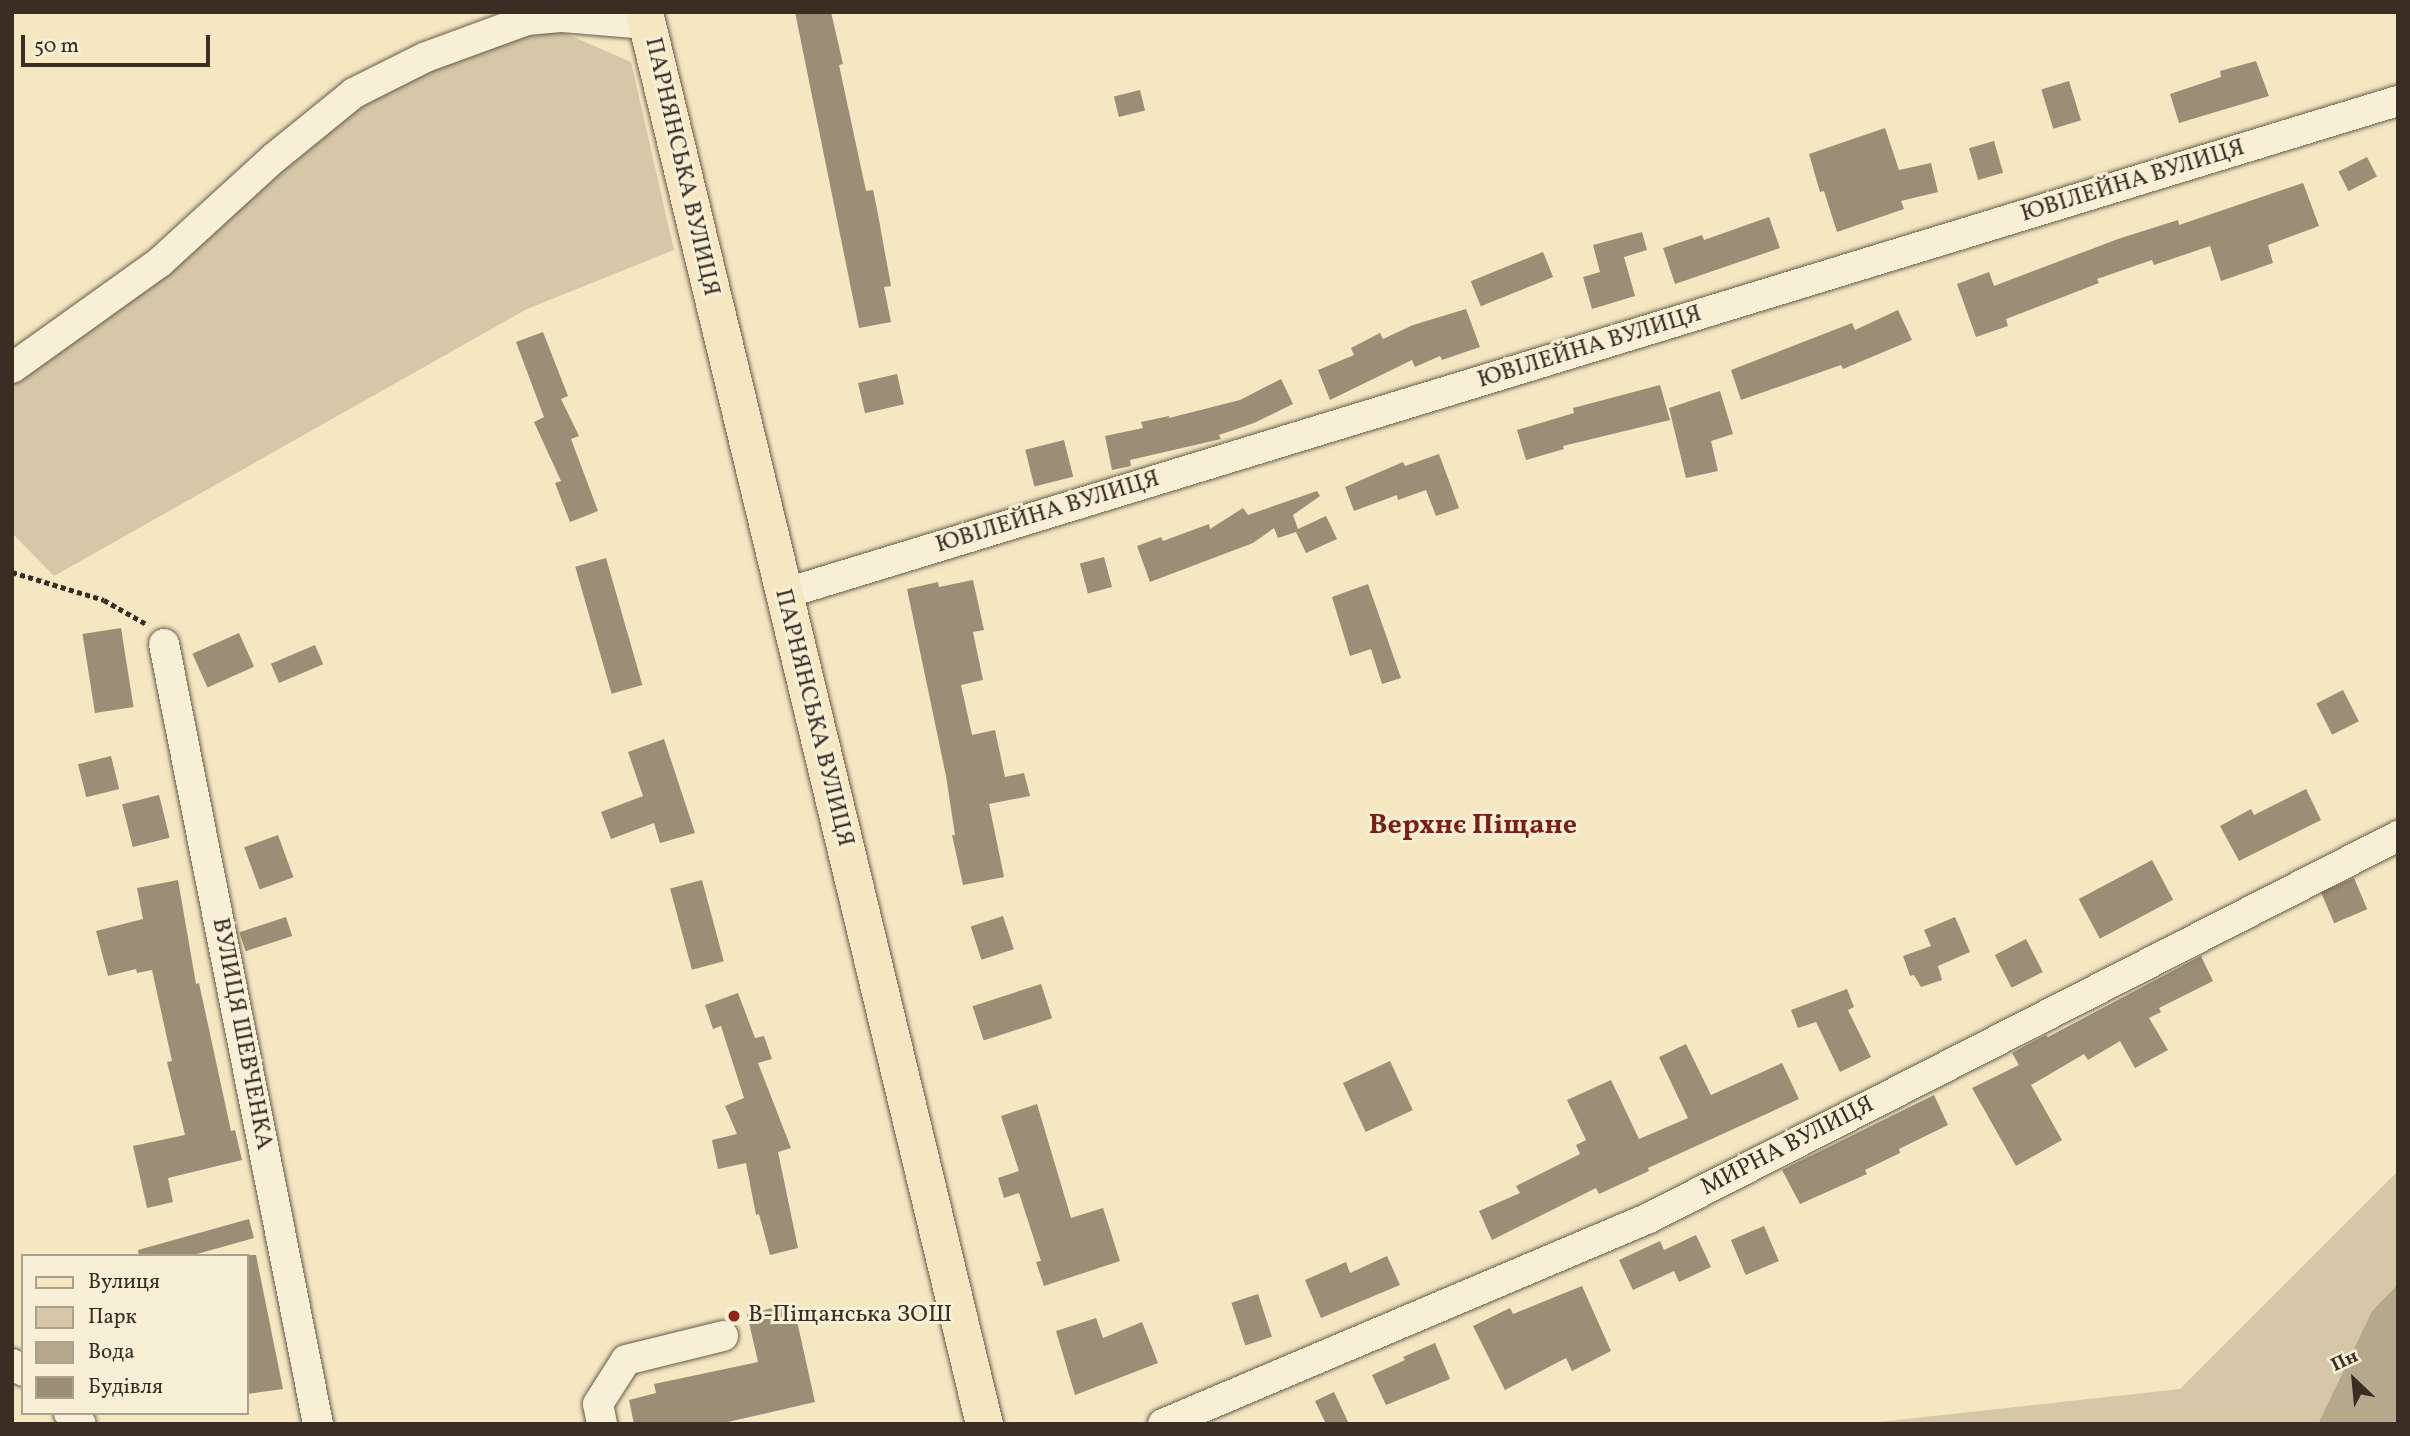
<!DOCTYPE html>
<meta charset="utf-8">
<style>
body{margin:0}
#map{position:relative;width:2410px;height:1436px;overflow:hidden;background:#f5e7c2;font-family:Vollkorn,serif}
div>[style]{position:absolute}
.green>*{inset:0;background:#d5c7a7}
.water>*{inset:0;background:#b5a88c}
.building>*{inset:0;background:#9b8e76;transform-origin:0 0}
.path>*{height:4.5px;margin-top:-2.25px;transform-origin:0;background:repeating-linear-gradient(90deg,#392d24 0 5px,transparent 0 8.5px)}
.roads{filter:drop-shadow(0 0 2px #685c4c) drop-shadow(0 0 2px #685c4c)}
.minor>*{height:30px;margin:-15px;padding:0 15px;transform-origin:15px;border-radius:15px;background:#f8efd7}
.major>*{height:37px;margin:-18.5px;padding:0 18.5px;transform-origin:18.5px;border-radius:18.5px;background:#f5e7c2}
.dots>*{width:19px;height:19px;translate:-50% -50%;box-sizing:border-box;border:4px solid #f8efd7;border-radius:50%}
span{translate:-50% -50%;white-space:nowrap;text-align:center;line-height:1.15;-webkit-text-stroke:6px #f8efd7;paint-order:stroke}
.street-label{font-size:24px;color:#392d24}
.poi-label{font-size:24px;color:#392d24}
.left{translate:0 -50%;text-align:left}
.quarter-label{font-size:28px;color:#7a1f14;font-weight:700}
.frame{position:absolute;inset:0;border:14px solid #392d24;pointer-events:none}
.legend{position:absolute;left:21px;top:1254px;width:228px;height:161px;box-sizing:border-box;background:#f8efd7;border:2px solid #aca18f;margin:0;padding:9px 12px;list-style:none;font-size:21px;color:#392d24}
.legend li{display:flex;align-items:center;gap:14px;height:35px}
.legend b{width:35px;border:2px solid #aca18f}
.north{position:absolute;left:2319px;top:1345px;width:70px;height:70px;-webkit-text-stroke:5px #f8efd7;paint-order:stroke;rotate:334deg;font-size:19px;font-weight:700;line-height:28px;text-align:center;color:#392d24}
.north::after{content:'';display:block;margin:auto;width:24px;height:32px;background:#392d24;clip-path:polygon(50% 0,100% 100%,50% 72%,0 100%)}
.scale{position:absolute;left:21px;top:35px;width:189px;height:32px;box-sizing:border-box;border:4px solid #392d24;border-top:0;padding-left:9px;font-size:21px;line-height:24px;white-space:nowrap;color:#392d24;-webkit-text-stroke:5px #f8efd7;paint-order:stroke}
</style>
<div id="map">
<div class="green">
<i style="clip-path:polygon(555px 29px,631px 62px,674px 250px,527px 309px,54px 576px,12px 533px,12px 368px,274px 158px,426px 57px)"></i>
<i style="clip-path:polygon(2398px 1171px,2398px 1284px,2372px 1311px,2318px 1424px,1861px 1424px,2180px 1389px)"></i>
</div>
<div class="water">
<i style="clip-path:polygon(2398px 1284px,2398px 1424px,2318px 1424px,2372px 1311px)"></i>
</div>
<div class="building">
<i style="clip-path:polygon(795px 12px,831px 12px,843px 64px,839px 65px,866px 191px,873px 190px,877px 209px,891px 286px,884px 287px,891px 322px,859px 328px)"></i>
<i style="clip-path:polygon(2256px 61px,2269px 96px,2179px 123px,2170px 94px,2221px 77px,2220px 71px)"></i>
<i style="left:2069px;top:81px;width:41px;height:29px;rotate:73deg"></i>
<i style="left:1140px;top:90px;width:21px;height:27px;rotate:76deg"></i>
<i style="clip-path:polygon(1885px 128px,1899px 170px,1931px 163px,1938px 192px,1901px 201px,1904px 209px,1837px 232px,1824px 191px,1820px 192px,1809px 154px)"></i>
<i style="left:1994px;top:141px;width:33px;height:26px;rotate:74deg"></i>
<i style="left:2367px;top:157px;width:22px;height:32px;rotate:63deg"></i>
<i style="clip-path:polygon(2303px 183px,2319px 226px,2268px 245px,2273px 263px,2221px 281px,2210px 246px,2154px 265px,2152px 260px,2097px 279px,2099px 283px,2006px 319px,2008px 326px,1976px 337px,1957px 284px,1989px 272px,1994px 286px,2118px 239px,2178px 220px,2179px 225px)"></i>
<i style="clip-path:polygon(1769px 217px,1780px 248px,1675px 284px,1663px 248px,1702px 235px,1704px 240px)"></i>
<i style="clip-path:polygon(1642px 232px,1647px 250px,1624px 257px,1635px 296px,1592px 309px,1583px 277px,1600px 272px,1593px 245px)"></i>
<i style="left:1543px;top:252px;width:27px;height:78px;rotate:68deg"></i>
<i style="clip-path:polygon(1466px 309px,1480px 347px,1442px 360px,1440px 356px,1415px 367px,1412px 360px,1330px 400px,1318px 370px,1354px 355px,1351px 348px,1380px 333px,1383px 339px,1413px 325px)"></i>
<i style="clip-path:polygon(1898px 310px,1912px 340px,1843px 369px,1841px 365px,1741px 400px,1731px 370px,1852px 323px,1855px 330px)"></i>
<i style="clip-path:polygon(543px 332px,568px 396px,561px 399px,579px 436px,571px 439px,598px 511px,570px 522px,555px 483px,561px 481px,534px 422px,544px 417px,516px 342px)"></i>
<i style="left:897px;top:374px;width:31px;height:40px;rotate:77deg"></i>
<i style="clip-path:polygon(1281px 379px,1293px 404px,1254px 423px,1219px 435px,1221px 439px,1130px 460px,1131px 466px,1112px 470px,1105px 436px,1143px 428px,1141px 422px,1169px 416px,1169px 418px,1240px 400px)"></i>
<i style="clip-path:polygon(1660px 385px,1670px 420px,1563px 446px,1564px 449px,1526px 460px,1517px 430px,1574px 413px,1573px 408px)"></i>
<i style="clip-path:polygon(1720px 391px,1733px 434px,1711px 441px,1718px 471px,1686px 478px,1669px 408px)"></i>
<i style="left:1064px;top:440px;width:38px;height:40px;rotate:76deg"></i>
<i style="clip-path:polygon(1439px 454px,1459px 508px,1436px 516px,1426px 490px,1398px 500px,1397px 495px,1354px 511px,1345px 487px,1403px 462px,1405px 466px)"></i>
<i style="clip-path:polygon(1317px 491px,1320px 496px,1293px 515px,1298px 529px,1326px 516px,1337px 539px,1306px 553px,1296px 532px,1278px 538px,1274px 528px,1253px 543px,1150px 582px,1137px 546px,1161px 537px,1163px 541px,1209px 524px,1210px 529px,1243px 508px,1248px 515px)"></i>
<i style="left:1104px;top:557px;width:31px;height:25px;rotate:75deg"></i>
<i style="left:606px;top:558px;width:132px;height:32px;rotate:74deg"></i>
<i style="clip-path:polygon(973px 580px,984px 630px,973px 632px,983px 680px,961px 685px,972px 735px,995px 730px,1005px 777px,1024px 773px,1030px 796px,989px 804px,1004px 877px,963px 885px,952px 835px,955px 835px,946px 776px,907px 589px,938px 582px,939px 587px)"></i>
<i style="clip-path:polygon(1368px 584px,1401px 678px,1382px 684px,1371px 649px,1350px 656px,1332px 597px)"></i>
<i style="left:121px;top:628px;width:80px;height:39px;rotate:81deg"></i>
<i style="left:239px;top:633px;width:37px;height:51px;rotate:66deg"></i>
<i style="left:315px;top:645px;width:21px;height:48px;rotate:67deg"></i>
<i style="left:2343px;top:690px;width:35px;height:30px;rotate:63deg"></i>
<i style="clip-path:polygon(664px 739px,695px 833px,660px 843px,654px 823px,611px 839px,601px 812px,643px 796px,628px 752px)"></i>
<i style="left:111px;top:756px;width:34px;height:34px;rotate:76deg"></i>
<i style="clip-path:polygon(2306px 789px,2321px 820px,2239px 861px,2220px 826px,2251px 809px,2254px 815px)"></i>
<i style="left:159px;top:795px;width:44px;height:38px;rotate:76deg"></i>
<i style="left:278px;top:835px;width:45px;height:36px;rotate:70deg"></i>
<i style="left:2152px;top:860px;width:45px;height:83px;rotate:62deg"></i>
<i style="left:2354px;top:878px;width:34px;height:36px;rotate:67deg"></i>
<i style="clip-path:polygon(178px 880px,196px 984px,199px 983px,231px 1131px,235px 1130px,242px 1160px,168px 1178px,173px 1202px,147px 1208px,133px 1146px,185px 1135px,167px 1062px,172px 1061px,152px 970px,137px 973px,136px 969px,108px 976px,96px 931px,143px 919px,137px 888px)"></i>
<i style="left:702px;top:880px;width:84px;height:33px;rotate:75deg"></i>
<i style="left:1003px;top:916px;width:35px;height:34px;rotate:72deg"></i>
<i style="left:286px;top:917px;width:20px;height:49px;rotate:72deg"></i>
<i style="clip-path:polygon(1955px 917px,1970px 952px,1938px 966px,1942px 980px,1921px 987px,1914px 975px,1910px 976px,1903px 956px,1931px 946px,1924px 930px)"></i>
<i style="left:2026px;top:939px;width:37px;height:35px;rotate:63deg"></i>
<i style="clip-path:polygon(2201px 956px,2213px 981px,2159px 1008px,2161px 1012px,2149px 1018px,2168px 1050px,2135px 1068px,2120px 1041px,2088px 1060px,2084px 1054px,2031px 1085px,2062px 1140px,2016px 1166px,1972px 1088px,2019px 1065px,2012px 1053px,2046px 1035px,2048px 1037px)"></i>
<i style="left:1041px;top:984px;width:36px;height:72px;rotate:72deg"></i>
<i style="clip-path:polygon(1847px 989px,1854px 1007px,1848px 1010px,1871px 1057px,1840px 1072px,1816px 1022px,1798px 1028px,1791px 1010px)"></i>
<i style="clip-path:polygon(738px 993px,755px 1038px,764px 1036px,772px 1059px,758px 1063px,791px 1148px,778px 1152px,798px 1248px,770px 1255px,759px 1214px,756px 1215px,746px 1163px,718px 1169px,712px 1140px,737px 1134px,725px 1106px,744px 1098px,721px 1026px,713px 1029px,705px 1005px)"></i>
<i style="clip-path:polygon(1686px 1044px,1711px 1095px,1782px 1063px,1799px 1099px,1648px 1168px,1649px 1171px,1599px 1194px,1596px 1188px,1492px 1240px,1479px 1211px,1520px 1193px,1516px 1186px,1580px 1154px,1576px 1145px,1586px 1140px,1567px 1100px,1611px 1080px,1639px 1139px,1688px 1118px,1659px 1057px)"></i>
<i style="left:1390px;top:1061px;width:54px;height:52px;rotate:65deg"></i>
<i style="clip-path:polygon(1934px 1095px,1948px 1125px,1899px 1149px,1900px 1153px,1865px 1170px,1867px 1174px,1800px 1204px,1782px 1170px)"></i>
<i style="clip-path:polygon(1037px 1104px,1071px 1218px,1103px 1208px,1120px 1261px,1044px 1286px,1036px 1262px,1041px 1261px,1019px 1193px,1004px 1198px,998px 1178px,1019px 1171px,1001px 1116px)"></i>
<i style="clip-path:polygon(249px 1219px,254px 1238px,190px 1256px,139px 1256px,138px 1250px)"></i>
<i style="left:1764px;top:1226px;width:38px;height:36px;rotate:67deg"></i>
<i style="clip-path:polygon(1696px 1235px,1711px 1267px,1679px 1282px,1674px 1271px,1633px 1290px,1619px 1260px,1660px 1241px,1664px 1250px)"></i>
<i style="clip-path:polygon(256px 1255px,283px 1389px,247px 1394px,247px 1255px)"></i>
<i style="clip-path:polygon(1387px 1256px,1400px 1285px,1321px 1318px,1305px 1280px,1346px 1262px,1350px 1273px)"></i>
<i style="clip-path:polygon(1582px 1286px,1611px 1351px,1572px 1371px,1566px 1358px,1505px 1390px,1473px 1326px,1510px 1308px,1513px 1314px)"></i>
<i style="left:1258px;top:1294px;width:45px;height:28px;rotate:72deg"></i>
<i style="clip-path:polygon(793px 1303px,815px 1402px,719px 1424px,634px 1424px,629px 1400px,656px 1393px,654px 1384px,758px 1362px,747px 1314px)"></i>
<i style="clip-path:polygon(1096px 1318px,1103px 1338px,1142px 1322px,1158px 1363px,1075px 1395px,1056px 1331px)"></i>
<i style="clip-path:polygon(1435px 1343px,1450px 1379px,1386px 1405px,1372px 1375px,1405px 1360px,1403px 1357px)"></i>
<i style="clip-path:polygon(1334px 1392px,1349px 1424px,1326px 1424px,1315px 1401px)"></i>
</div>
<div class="path">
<i style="left:12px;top:572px;width:96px;rotate:16.9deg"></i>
<i style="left:104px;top:600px;width:51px;rotate:29.6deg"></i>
</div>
<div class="roads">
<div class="minor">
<i style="left:12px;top:368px;width:182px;rotate:-35.6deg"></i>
<i style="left:160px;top:262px;width:154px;rotate:-42.4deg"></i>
<i style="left:274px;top:158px;width:103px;rotate:-39.1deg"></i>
<i style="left:354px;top:93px;width:80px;rotate:-26.6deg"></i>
<i style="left:426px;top:57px;width:108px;rotate:-20.1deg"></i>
<i style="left:527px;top:20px;width:36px;rotate:-5deg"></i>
<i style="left:563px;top:17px;width:84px;rotate:4.8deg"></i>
<i style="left:783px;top:594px;width:1689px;rotate:-16.98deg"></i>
<i style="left:164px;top:644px;width:795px;rotate:78.83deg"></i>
<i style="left:12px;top:1364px;width:13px;rotate:32deg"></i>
<i style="left:69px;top:1413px;width:16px;rotate:43deg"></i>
<i style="left:602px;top:1424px;width:20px;rotate:-101deg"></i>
<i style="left:598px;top:1404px;width:52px;rotate:-57.5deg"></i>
<i style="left:626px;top:1360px;width:100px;rotate:-13.9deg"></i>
<i style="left:1163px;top:1424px;width:528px;rotate:-22.97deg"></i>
<i style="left:1649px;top:1218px;width:841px;rotate:-27.02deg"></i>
</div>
<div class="major">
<i style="left:644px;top:12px;width:1452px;rotate:76.46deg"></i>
</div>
</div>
<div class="dots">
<i style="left:734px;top:1316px;background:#8f2418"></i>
</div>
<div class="street-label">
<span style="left:681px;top:167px;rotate:77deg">ПАРНЯНСЬКА ВУЛИЦЯ</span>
<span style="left:2133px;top:182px;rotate:-17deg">ЮВІЛЕЙНА ВУЛИЦЯ</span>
<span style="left:1590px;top:348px;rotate:-17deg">ЮВІЛЕЙНА ВУЛИЦЯ</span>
<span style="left:1048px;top:513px;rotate:-17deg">ЮВІЛЕЙНА ВУЛИЦЯ</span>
<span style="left:813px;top:718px;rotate:76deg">ПАРНЯНСЬКА ВУЛИЦЯ</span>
<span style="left:241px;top:1034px;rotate:79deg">ВУЛИЦЯ ШЕВЧЕНКА</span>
<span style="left:1788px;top:1147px;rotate:-27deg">МИРНА ВУЛИЦЯ</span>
</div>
<div class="poi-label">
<span class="left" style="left:748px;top:1316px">В-Піщанська ЗОШ</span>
</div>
<div class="quarter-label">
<span style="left:1473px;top:826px">Верхнє Піщане</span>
</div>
<div class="frame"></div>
<ul class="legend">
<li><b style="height:9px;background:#f5e7c2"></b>Вулиця</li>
<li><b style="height:19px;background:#d5c7a7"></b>Парк</li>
<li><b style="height:19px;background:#b5a88c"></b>Вода</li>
<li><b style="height:19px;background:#9b8e76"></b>Будівля</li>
</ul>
<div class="north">Пн</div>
<div class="scale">50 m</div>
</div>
